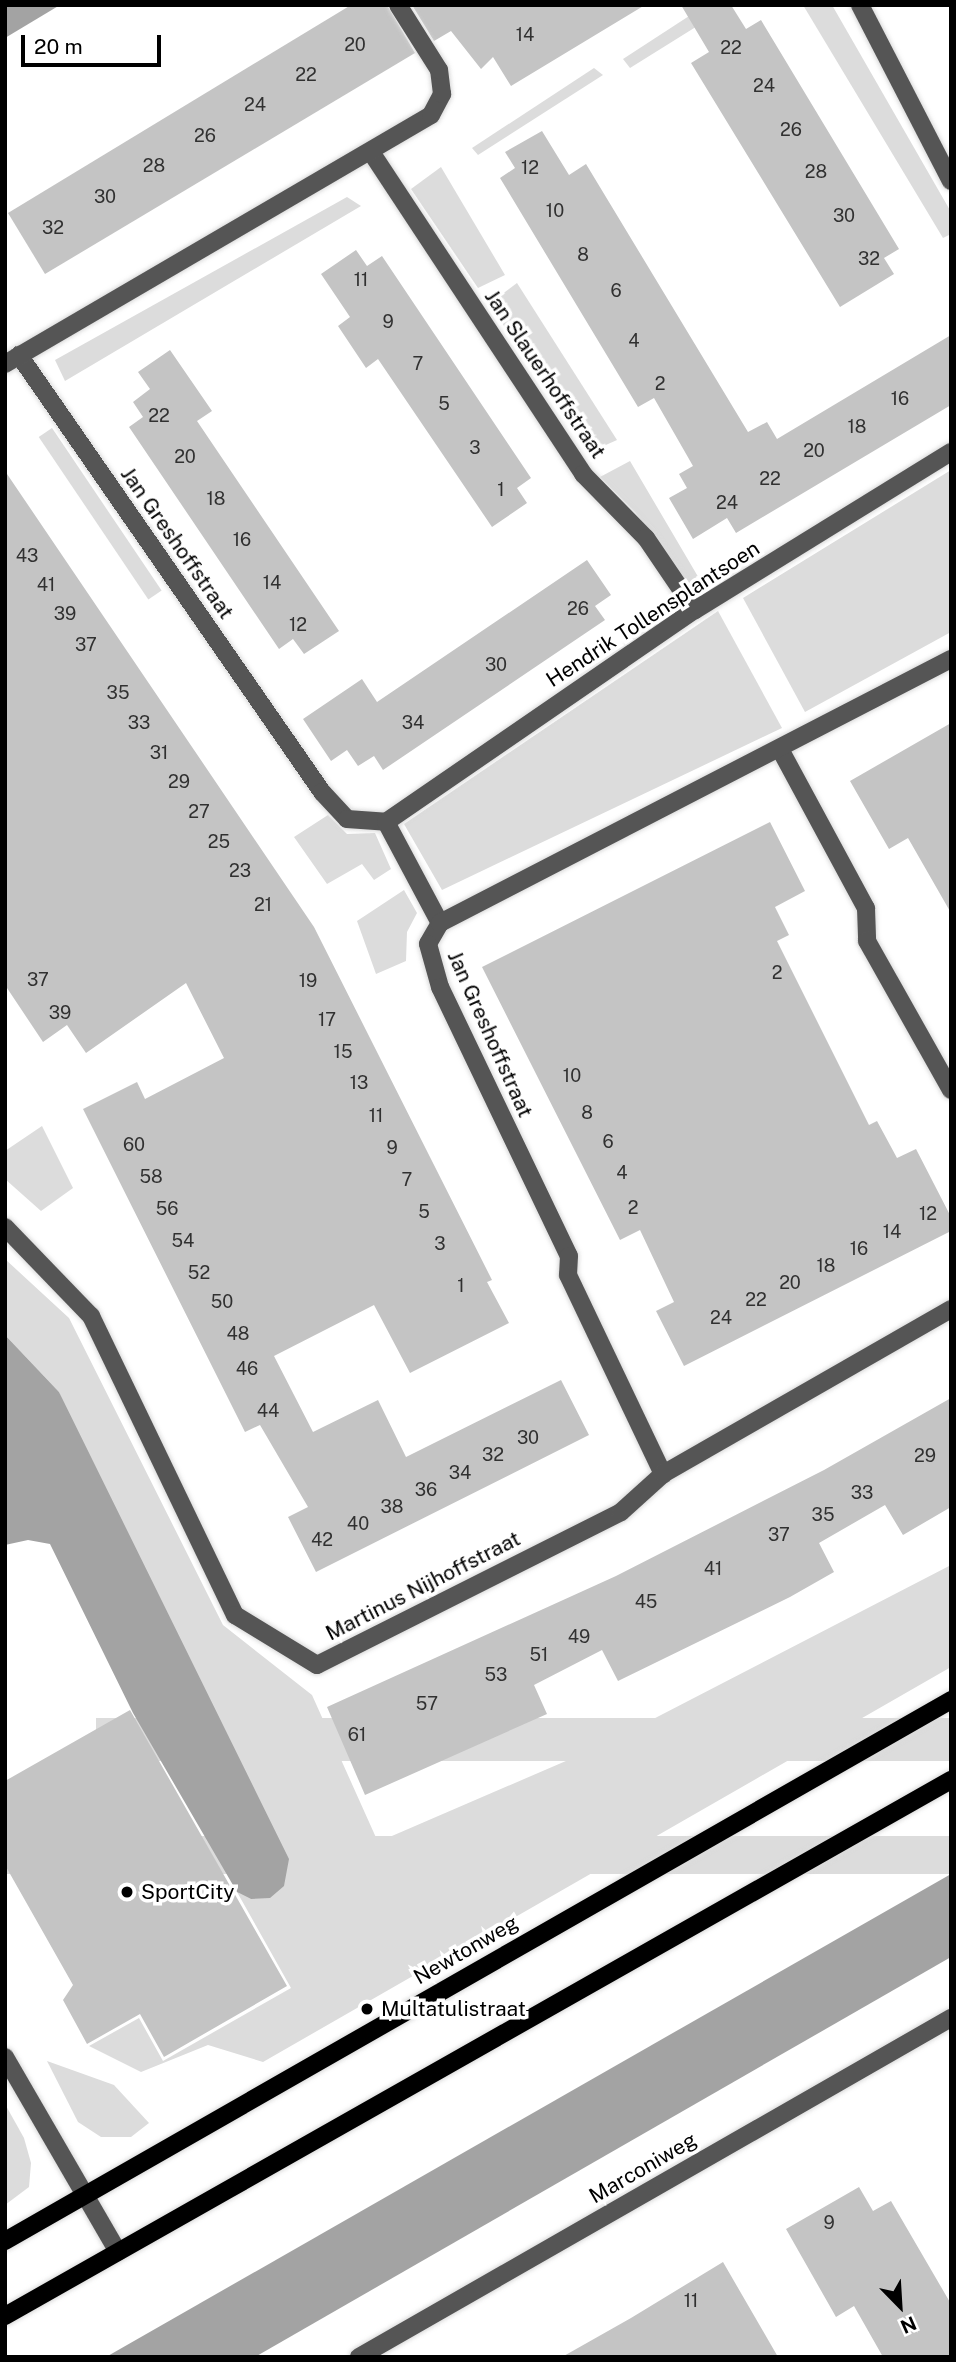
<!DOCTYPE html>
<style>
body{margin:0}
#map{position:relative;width:956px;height:2362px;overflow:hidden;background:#fff;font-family:"Public Sans",sans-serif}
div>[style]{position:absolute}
.green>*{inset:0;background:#dcdcdc;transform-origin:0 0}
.water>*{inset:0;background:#a3a3a3}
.building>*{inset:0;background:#c4c4c4}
.roads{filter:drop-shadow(0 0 2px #dbdbdb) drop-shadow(0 0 2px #dbdbdb)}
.minor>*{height:18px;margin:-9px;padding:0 9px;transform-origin:9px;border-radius:9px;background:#555}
.major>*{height:18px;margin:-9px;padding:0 9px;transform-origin:9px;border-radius:9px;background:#000}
.dots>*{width:19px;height:19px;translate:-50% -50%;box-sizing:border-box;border:4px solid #fff;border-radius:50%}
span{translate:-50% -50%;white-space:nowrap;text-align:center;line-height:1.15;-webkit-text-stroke:7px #fff;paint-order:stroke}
.number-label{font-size:18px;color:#313131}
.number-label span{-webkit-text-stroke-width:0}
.street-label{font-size:21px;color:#000}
.poi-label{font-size:21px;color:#000}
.left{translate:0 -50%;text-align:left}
.frame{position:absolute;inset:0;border:7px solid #000;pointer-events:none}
.north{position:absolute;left:865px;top:2271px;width:70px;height:70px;-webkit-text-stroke:5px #fff;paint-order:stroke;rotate:156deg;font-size:19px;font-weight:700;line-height:28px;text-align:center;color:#000}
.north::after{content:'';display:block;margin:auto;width:24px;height:32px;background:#000;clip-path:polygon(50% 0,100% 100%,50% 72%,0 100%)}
.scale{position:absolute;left:21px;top:35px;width:140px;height:32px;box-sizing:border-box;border:4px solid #000;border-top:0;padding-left:9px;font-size:21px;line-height:24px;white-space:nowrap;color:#000;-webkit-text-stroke:5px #fff;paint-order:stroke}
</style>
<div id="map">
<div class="green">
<i style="clip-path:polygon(706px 5px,731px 5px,630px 68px,623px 59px)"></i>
<i style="clip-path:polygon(803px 5px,832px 5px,951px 212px,951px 234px,943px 238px)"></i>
<i style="clip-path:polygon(594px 68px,603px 75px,478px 155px,472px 148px)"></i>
<i style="clip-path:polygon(441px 167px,505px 275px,478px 288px,411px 189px)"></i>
<i style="clip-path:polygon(347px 197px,361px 206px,65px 381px,55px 360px)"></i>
<i style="clip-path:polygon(517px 283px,617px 440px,590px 452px,489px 304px)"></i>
<i style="left:52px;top:428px;width:196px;height:16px;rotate:56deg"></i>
<i style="clip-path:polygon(630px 461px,700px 580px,689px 585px,635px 512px,600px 477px)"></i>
<i style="clip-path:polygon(951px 470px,951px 632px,805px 712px,743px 598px)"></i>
<i style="clip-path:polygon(718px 611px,782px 728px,442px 890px,404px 824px)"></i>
<i style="clip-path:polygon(328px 815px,347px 834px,375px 833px,391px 869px,374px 880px,362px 864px,327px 884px,294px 837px)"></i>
<i style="clip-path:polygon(404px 890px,417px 913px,407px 932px,406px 961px,376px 974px,357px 921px)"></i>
<i style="clip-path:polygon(42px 1126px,73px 1188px,41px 1211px,5px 1179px,5px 1151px)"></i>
<i style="clip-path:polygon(5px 1259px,69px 1318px,223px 1625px,312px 1695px,378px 1842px,603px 1745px,951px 1565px,951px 1667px,263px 2062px,208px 2045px,141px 2072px,89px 2046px,139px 2018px,163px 2061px,291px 1988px,237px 1892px,251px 1899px,59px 1392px,5px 1335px)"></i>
<i style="left:951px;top:1718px;width:43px;height:855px;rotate:90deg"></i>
<i style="left:951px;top:1836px;width:38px;height:1053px;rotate:90deg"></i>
<i style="clip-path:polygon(47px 2061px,114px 2085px,149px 2123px,131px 2137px,101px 2137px,78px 2122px)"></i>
<i style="clip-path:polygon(5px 2104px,24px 2138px,31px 2163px,29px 2187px,5px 2205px)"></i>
</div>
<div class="water">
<i style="clip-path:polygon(5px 5px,60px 5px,5px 38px)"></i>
<i style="clip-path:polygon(5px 1335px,59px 1392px,289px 1859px,284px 1886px,270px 1898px,251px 1899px,237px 1892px,133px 1713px,50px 1544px,28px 1540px,5px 1545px)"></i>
<i style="clip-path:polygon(951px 1874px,951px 1957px,255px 2357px,106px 2357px)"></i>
</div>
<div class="building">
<i style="clip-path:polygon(351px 5px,387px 5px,415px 53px,45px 274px,8px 213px)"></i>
<i style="clip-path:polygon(412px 5px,645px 5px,511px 86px,493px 57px,481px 69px,451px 31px,434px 41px)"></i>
<i style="clip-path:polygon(681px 5px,731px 5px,746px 29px,761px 20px,899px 249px,884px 258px,894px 274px,840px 307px,691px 63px,709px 52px)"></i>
<i style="clip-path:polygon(542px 131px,569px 175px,586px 164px,748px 432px,767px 422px,777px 439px,951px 335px,951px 405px,736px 533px,727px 518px,693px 539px,669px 498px,687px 488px,679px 474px,693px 466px,654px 398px,638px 407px,500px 178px,515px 168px,505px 152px)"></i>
<i style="clip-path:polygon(356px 250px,367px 266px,382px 256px,531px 478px,517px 488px,527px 503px,492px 527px,378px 359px,366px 368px,338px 326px,350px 317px,321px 274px)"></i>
<i style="clip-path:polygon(170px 350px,212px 411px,197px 421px,339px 631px,304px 654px,293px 639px,279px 649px,129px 427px,143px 417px,133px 402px,150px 389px,138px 372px)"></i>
<i style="clip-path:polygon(5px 471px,314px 927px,492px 1280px,487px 1282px,509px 1323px,410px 1373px,374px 1305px,274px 1356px,313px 1432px,378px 1400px,406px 1457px,561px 1380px,589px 1435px,316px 1572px,288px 1517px,308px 1507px,260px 1425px,245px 1432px,83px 1109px,137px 1082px,145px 1099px,224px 1058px,186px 983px,86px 1053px,67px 1025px,43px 1042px,5px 985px)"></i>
<i style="clip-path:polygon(587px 560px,611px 595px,595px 606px,605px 620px,383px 770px,374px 756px,358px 766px,347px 750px,331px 761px,303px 719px,362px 679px,377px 702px)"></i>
<i style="clip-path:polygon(951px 723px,951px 913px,908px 838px,889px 849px,850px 781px)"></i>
<i style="clip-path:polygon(770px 822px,805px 891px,775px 907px,789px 935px,777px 941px,869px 1125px,877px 1121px,897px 1158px,916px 1149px,951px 1217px,951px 1231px,684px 1366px,656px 1311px,674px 1302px,640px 1230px,620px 1240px,482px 967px)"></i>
<i style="clip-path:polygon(951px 1398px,951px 1507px,903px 1535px,885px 1505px,819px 1543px,834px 1572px,790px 1597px,618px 1681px,602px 1650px,534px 1685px,547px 1714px,365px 1795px,327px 1707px,616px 1576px,824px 1470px)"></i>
<i style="clip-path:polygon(130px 1710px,287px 1986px,164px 2057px,140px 2014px,87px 2044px,63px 2000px,73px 1985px,5px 1865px,5px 1781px)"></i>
<i style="clip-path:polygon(859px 2187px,873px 2211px,891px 2201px,951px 2304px,951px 2357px,883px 2357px,854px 2306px,836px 2317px,786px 2229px)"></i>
<i style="clip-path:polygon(723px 2262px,778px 2357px,562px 2357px,631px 2318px)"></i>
</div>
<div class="roads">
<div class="minor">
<i style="left:860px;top:5px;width:198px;rotate:62.7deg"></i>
<i style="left:371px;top:152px;width:386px;rotate:56.6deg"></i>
<i style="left:583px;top:474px;width:90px;rotate:45.5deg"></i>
<i style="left:646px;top:538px;width:87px;rotate:55.8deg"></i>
<i style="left:19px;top:355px;width:532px;rotate:55.26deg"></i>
<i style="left:322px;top:792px;width:37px;rotate:47deg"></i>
<i style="left:347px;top:819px;width:39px;rotate:4deg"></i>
<i style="left:386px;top:822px;width:115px;rotate:61.9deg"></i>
<i style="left:440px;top:923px;width:24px;rotate:120deg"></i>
<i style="left:428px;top:944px;width:45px;rotate:74.4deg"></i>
<i style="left:440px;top:987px;width:298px;rotate:64.4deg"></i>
<i style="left:569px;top:1256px;width:19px;rotate:93deg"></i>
<i style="left:568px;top:1275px;width:221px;rotate:64.5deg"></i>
<i style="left:5px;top:364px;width:493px;rotate:-30.3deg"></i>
<i style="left:431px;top:115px;width:24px;rotate:-62deg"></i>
<i style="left:442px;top:94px;width:24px;rotate:-97deg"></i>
<i style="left:439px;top:70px;width:77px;rotate:-122.2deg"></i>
<i style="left:781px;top:751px;width:179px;rotate:61.6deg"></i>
<i style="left:866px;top:908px;width:33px;rotate:88deg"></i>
<i style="left:867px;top:941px;width:171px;rotate:60.6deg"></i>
<i style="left:386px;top:822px;width:375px;rotate:-34.5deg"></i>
<i style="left:695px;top:610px;width:301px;rotate:-31.7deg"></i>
<i style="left:440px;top:923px;width:575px;rotate:-27.32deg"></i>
<i style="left:5px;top:1227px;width:124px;rotate:46deg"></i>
<i style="left:91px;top:1316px;width:332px;rotate:64.3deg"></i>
<i style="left:235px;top:1615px;width:96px;rotate:31.4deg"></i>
<i style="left:317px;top:1665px;width:340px;rotate:-26.7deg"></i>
<i style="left:621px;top:1512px;width:57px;rotate:-42.1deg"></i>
<i style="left:663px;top:1474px;width:332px;rotate:-29.8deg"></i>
<i style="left:5px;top:2057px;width:225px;rotate:59.9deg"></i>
<i style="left:359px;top:2357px;width:682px;rotate:-29.8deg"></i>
</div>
<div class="major">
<i style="left:5px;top:2241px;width:1090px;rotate:-29.76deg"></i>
<i style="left:5px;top:2316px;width:1087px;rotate:-29.54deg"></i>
</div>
</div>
<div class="dots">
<i style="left:127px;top:1892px;background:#000"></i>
<i style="left:367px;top:2009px;background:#000"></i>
</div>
<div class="number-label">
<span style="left:525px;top:35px">14</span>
<span style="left:355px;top:45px">20</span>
<span style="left:731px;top:48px">22</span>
<span style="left:306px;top:75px">22</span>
<span style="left:764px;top:86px">24</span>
<span style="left:255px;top:105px">24</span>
<span style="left:791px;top:130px">26</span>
<span style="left:205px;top:136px">26</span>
<span style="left:154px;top:166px">28</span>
<span style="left:530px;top:168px">12</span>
<span style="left:816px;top:172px">28</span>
<span style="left:105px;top:197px">30</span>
<span style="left:555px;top:211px">10</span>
<span style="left:844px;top:216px">30</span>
<span style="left:53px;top:228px">32</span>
<span style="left:583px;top:255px">8</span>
<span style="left:869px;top:259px">32</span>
<span style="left:361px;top:280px">11</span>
<span style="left:616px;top:291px">6</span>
<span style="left:388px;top:322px">9</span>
<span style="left:634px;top:341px">4</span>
<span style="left:418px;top:364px">7</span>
<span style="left:660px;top:384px">2</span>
<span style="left:900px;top:399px">16</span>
<span style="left:444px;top:404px">5</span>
<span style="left:159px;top:416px">22</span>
<span style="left:857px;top:427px">18</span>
<span style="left:475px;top:448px">3</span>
<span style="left:814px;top:451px">20</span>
<span style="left:185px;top:457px">20</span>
<span style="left:770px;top:479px">22</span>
<span style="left:501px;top:490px">1</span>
<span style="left:216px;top:499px">18</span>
<span style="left:727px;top:503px">24</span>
<span style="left:242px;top:540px">16</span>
<span style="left:27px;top:556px">43</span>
<span style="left:272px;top:583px">14</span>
<span style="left:46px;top:585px">41</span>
<span style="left:578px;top:609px">26</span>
<span style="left:65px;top:614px">39</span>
<span style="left:298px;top:625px">12</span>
<span style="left:86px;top:645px">37</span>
<span style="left:496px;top:665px">30</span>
<span style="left:118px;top:693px">35</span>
<span style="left:139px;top:723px">33</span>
<span style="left:413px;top:723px">34</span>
<span style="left:159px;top:753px">31</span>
<span style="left:179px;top:782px">29</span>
<span style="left:199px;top:812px">27</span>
<span style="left:219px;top:842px">25</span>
<span style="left:240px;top:871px">23</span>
<span style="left:263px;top:905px">21</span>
<span style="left:777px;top:973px">2</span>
<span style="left:38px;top:980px">37</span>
<span style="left:308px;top:981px">19</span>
<span style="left:60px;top:1013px">39</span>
<span style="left:327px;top:1020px">17</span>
<span style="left:343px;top:1052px">15</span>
<span style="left:572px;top:1076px">10</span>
<span style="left:359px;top:1083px">13</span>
<span style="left:587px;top:1113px">8</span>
<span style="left:376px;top:1116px">11</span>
<span style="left:608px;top:1142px">6</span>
<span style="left:134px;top:1145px">60</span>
<span style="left:392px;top:1148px">9</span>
<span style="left:622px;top:1173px">4</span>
<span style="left:151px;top:1177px">58</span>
<span style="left:407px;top:1180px">7</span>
<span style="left:633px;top:1208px">2</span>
<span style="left:167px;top:1209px">56</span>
<span style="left:424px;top:1212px">5</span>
<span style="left:928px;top:1214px">12</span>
<span style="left:892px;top:1232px">14</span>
<span style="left:183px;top:1241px">54</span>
<span style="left:440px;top:1244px">3</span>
<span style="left:859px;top:1249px">16</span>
<span style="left:826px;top:1266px">18</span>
<span style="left:199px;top:1273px">52</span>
<span style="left:790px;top:1283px">20</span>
<span style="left:461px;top:1286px">1</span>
<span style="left:756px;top:1300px">22</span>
<span style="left:222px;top:1302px">50</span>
<span style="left:721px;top:1318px">24</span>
<span style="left:238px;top:1334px">48</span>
<span style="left:247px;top:1369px">46</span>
<span style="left:268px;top:1411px">44</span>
<span style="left:528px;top:1438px">30</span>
<span style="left:493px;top:1455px">32</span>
<span style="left:925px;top:1456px">29</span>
<span style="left:460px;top:1473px">34</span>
<span style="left:426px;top:1490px">36</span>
<span style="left:862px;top:1493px">33</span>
<span style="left:392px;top:1507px">38</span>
<span style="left:823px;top:1515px">35</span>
<span style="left:358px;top:1524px">40</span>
<span style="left:779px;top:1535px">37</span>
<span style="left:322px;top:1540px">42</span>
<span style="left:713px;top:1569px">41</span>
<span style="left:646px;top:1602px">45</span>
<span style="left:579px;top:1637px">49</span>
<span style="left:539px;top:1655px">51</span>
<span style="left:496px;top:1675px">53</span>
<span style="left:427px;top:1704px">57</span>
<span style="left:357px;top:1735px">61</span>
<span style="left:829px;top:2223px">9</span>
<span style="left:691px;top:2301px">11</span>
</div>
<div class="street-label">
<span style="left:545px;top:374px;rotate:56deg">Jan Slauerhoffstraat</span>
<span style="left:177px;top:543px;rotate:55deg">Jan Greshoffstraat</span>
<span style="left:653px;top:614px;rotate:-33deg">Hendrik Tollensplantsoen</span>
<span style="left:490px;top:1034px;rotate:66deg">Jan Greshoffstraat</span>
<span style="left:423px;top:1586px;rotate:-27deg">Martinus Nijhoffstraat</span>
<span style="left:466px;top:1950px;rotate:-30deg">Newtonweg</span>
<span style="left:643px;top:2168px;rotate:-30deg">Marconiweg</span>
</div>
<div class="poi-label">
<span class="left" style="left:141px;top:1892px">SportCity</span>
<span class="left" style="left:381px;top:2009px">Multatulistraat</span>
</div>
<div class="frame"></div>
<div class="north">N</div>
<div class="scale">20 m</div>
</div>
